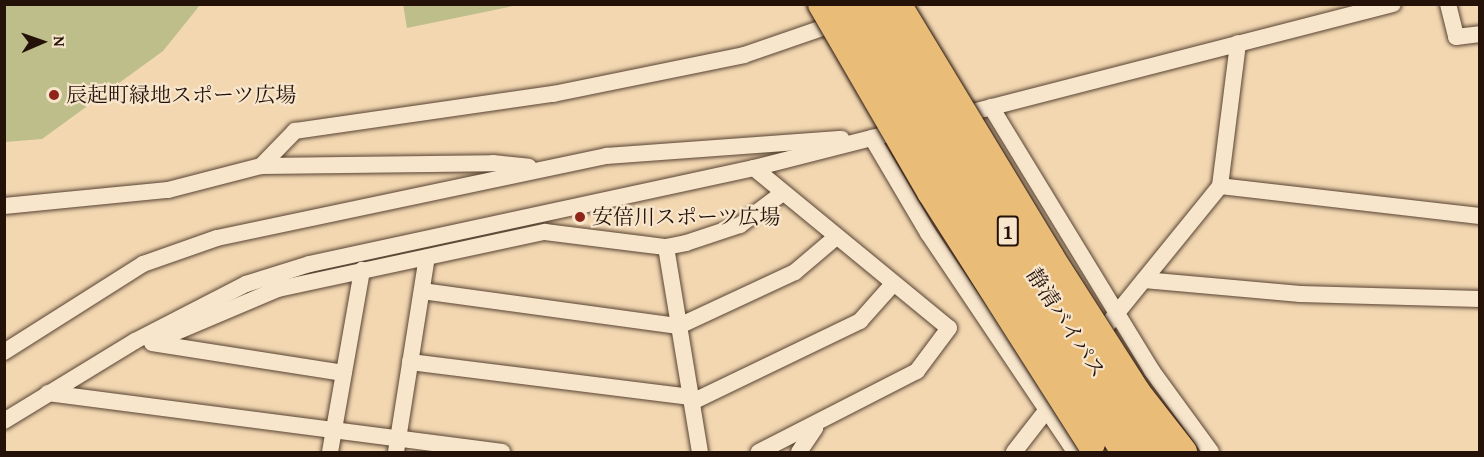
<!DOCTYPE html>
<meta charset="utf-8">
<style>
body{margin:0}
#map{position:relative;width:1484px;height:457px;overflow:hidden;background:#f2d7b1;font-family:"Gentium Book Plus","Noto Serif JP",serif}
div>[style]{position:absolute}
.green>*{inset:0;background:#bdbe8a}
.roads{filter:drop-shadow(0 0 2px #584333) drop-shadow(0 0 2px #584333)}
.minor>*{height:16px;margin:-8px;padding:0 8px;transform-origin:8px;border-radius:8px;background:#f7e5cc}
.bridges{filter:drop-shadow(0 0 2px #241209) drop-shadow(0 0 2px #241209)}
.trunk-bridge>*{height:28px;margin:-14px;padding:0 14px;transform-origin:14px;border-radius:14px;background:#e9bc78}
.dots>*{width:16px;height:16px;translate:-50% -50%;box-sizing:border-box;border:3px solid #f7e5cc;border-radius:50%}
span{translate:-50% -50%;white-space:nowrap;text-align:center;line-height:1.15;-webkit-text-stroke:4.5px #f7e5cc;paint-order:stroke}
.shield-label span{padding:2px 4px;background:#f7e5cc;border:2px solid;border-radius:4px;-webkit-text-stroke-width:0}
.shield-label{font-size:20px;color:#241209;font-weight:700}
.poi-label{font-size:21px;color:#241209}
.left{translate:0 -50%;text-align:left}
.street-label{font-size:21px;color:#241209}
.frame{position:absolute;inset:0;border:6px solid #241209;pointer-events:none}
.north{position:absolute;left:12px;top:12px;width:60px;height:60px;-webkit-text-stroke:4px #f7e5cc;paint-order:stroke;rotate:88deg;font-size:16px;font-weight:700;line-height:24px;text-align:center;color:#241209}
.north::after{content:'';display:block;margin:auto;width:21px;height:27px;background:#241209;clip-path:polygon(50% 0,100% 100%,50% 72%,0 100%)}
</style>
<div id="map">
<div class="green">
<i style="clip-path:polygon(5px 4px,200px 4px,200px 5px,163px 51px,42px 139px,5px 142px)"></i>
<i style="clip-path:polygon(403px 4px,518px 4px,518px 5px,407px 28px)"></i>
</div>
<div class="roads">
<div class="minor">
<i style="left:1448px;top:4px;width:34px;rotate:76deg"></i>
<i style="left:1456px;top:37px;width:24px;rotate:-7deg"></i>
<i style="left:991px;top:107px;width:309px;rotate:58.6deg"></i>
<i style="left:1152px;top:371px;width:100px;rotate:53.9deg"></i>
<i style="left:957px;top:116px;width:450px;rotate:-14.4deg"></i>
<i style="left:872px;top:138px;width:110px;rotate:59.5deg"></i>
<i style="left:928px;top:233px;width:264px;rotate:56.1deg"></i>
<i style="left:261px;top:166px;width:49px;rotate:-45.8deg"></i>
<i style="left:295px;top:131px;width:261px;rotate:-8.2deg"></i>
<i style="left:553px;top:94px;width:195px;rotate:-11.5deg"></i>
<i style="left:744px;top:55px;width:102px;rotate:-19deg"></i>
<i style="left:754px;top:168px;width:252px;rotate:39.4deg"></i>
<i style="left:949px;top:328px;width:54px;rotate:126.7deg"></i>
<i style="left:917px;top:371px;width:178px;rotate:152.9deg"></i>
<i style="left:1220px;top:186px;width:262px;rotate:6.6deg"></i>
<i style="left:4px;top:206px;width:165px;rotate:-5.6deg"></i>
<i style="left:168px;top:190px;width:96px;rotate:-14.5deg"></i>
<i style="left:261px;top:166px;width:232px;rotate:-0.7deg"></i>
<i style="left:493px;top:163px;width:36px;rotate:6deg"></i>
<i style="left:666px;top:247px;width:208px;rotate:80.6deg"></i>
<i style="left:1144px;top:280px;width:157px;rotate:5.1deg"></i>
<i style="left:1300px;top:294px;width:180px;rotate:1.6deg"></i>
<i style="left:422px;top:291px;width:259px;rotate:7.8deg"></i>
<i style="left:679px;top:326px;width:128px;rotate:-25deg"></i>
<i style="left:795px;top:272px;width:52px;rotate:-40.4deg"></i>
<i style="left:1095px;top:340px;width:198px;rotate:-50.9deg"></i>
<i style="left:1220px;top:186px;width:144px;rotate:-82.8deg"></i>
<i style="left:153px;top:342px;width:136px;rotate:-23deg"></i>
<i style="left:278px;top:289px;width:273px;rotate:-12.1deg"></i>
<i style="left:545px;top:232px;width:122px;rotate:7.1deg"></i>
<i style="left:666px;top:247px;width:20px;rotate:-11deg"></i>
<i style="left:686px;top:243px;width:57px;rotate:-18.4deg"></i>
<i style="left:740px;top:225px;width:50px;rotate:-36.9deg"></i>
<i style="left:152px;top:343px;width:194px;rotate:8.9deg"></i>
<i style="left:4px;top:352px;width:165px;rotate:-32.3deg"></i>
<i style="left:143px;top:264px;width:78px;rotate:-19.4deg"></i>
<i style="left:217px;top:238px;width:399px;rotate:-11.9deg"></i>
<i style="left:607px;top:156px;width:235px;rotate:-4.2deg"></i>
<i style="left:410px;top:362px;width:283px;rotate:7.1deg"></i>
<i style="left:48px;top:393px;width:458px;rotate:7.4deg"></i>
<i style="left:692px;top:402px;width:187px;rotate:-25.7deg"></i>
<i style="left:860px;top:321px;width:50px;rotate:-48.3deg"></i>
<i style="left:4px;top:421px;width:153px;rotate:-31.4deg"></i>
<i style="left:135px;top:341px;width:125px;rotate:-27.2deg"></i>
<i style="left:246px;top:284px;width:67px;rotate:-17.4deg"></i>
<i style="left:310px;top:264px;width:454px;rotate:-12.2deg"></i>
<i style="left:754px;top:168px;width:154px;rotate:-14.3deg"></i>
<i style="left:330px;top:452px;width:185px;rotate:-80deg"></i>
<i style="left:396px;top:452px;width:197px;rotate:-81deg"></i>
<i style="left:799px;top:452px;width:29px;rotate:-56deg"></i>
<i style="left:1014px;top:452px;width:80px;rotate:-52.1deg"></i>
</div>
</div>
<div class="bridges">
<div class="trunk-bridge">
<i style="left:822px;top:4px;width:217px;rotate:59.9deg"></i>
<i style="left:931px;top:192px;width:298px;rotate:57.5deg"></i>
<i style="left:844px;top:4px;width:529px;rotate:57.9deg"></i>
<i style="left:872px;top:4px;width:288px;rotate:59.1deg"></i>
<i style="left:1020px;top:251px;width:242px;rotate:56.3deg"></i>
<i style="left:897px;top:4px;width:296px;rotate:58.8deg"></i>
<i style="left:1050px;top:257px;width:161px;rotate:57.4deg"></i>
<i style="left:1137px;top:393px;width:75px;rotate:52.1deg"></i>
</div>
</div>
<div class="dots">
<i style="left:54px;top:95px;background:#8f2418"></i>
<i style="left:580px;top:217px;background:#8f2418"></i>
</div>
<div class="shield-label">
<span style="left:1008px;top:231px">1</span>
</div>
<div class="poi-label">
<span class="left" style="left:66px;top:95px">辰起町緑地スポーツ広場</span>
<span class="left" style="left:592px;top:217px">安倍川スポーツ広場</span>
</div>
<div class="street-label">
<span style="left:1066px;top:323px;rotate:57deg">静清バイパス</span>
</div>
<div class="frame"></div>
<div class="north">N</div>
</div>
